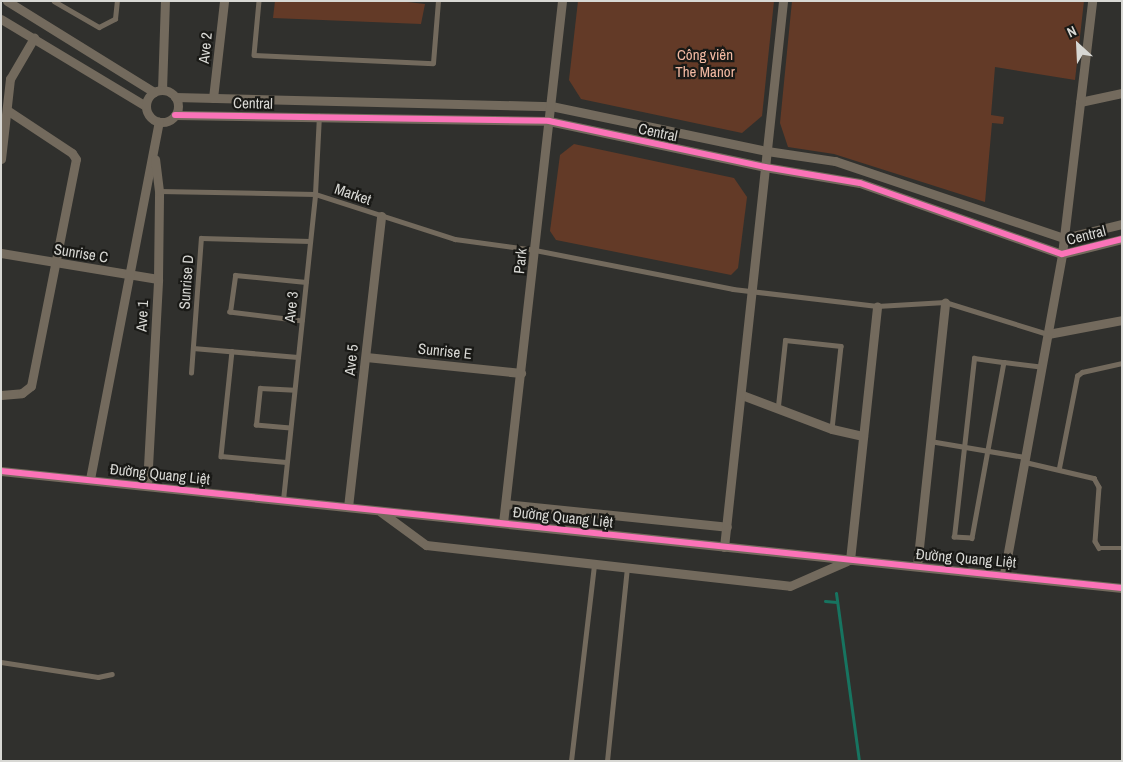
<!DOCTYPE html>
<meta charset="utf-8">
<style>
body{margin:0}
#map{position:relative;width:1123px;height:762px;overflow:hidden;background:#30302d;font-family:"Archivo Narrow",sans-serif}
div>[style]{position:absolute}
.green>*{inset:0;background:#633a27}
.stream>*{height:3px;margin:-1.5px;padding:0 1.5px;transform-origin:1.5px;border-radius:1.5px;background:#177460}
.service>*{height:4.5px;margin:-2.25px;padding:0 2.25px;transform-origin:2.25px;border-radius:2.25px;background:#736a5d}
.minor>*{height:9px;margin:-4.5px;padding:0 4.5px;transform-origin:4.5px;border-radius:4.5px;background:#736a5d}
.minor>.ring{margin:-4.5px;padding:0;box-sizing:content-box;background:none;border:9px solid #736a5d;border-radius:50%}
.cycleway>*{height:6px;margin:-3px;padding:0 3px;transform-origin:3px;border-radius:3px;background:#fb73b8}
span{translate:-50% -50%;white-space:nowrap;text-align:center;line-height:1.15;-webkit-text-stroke:4.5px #191916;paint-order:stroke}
.street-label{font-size:15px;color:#d8d8d4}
.park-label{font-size:15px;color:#f4baa3}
.frame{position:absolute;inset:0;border:2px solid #d8d8d4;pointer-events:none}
.north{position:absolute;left:1053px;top:20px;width:50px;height:50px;-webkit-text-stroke:4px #191916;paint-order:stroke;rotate:335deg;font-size:14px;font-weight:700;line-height:20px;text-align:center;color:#d8d8d4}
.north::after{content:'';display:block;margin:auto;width:18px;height:22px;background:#d8d8d4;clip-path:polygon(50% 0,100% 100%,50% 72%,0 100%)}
</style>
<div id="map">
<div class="green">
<i style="clip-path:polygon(275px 1px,399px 1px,425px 4px,421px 24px,273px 18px)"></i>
<i style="clip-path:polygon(578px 1px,774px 1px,762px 116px,742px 133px,581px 99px,569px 80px)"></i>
<i style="clip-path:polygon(792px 1px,1084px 1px,1075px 80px,995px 67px,991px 115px,1004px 117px,1003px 124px,992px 123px,985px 202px,834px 154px,788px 147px,780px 123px)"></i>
<i style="clip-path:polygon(574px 144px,734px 178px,747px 197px,738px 268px,731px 275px,556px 240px,550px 231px,560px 155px)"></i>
</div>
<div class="stream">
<i style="left:836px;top:593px;width:170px;rotate:82.2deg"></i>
<i style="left:825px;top:601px;width:12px;rotate:5deg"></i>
</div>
<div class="service">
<i style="left:54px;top:1px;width:52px;rotate:30deg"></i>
<i style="left:99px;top:27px;width:18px;rotate:-27deg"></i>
<i style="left:115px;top:19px;width:18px;rotate:-84deg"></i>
<i style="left:259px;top:1px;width:54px;rotate:95.3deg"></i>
<i style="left:254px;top:55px;width:179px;rotate:2.6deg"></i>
<i style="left:433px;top:63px;width:62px;rotate:-85.4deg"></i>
<i style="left:159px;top:191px;width:156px;rotate:1.1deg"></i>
<i style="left:315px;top:194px;width:147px;rotate:17.8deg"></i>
<i style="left:455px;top:239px;width:81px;rotate:7.8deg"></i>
<i style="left:535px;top:250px;width:202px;rotate:11.1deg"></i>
<i style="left:733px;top:289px;width:145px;rotate:6.7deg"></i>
<i style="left:877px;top:306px;width:68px;rotate:-3.4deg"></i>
<i style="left:945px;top:302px;width:108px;rotate:17.3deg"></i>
<i style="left:302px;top:321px;width:73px;rotate:-172.9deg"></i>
<i style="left:230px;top:312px;width:37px;rotate:-82deg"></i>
<i style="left:235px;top:275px;width:71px;rotate:5.6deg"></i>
<i style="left:193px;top:348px;width:105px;rotate:4.9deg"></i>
<i style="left:232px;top:351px;width:106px;rotate:96deg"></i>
<i style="left:221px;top:456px;width:65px;rotate:5.3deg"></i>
<i style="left:1004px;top:362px;width:179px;rotate:100.3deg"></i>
<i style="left:972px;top:538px;width:18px;rotate:-177deg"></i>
<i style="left:954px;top:537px;width:180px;rotate:-83.6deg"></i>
<i style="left:974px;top:358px;width:30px;rotate:8deg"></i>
<i style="left:1004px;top:362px;width:38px;rotate:7deg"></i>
<i style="left:191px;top:373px;width:135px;rotate:-85.8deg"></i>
<i style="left:201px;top:238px;width:109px;rotate:1.6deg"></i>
<i style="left:778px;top:406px;width:66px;rotate:-83.9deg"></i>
<i style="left:785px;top:340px;width:56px;rotate:6.1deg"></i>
<i style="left:841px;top:346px;width:83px;rotate:96.2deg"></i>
<i style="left:290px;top:428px;width:34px;rotate:-175deg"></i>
<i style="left:256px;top:425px;width:37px;rotate:-84deg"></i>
<i style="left:260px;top:388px;width:34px;rotate:3deg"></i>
<i style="left:930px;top:441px;width:96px;rotate:9.6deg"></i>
<i style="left:1025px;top:462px;width:71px;rotate:13.1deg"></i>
<i style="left:1094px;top:478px;width:10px;rotate:61deg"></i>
<i style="left:1099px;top:487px;width:54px;rotate:94.2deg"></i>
<i style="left:1095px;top:541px;width:8px;rotate:60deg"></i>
<i style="left:1099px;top:548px;width:23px"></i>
<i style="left:1059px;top:468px;width:94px;rotate:-78.9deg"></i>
<i style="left:1077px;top:376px;width:6px;rotate:-39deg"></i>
<i style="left:1082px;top:372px;width:41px;rotate:-12.7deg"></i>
<i style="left:283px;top:500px;width:308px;rotate:-84deg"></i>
<i style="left:315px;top:194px;width:78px;rotate:-87.1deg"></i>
<i style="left:1px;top:662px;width:98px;rotate:8.8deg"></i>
<i style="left:98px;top:677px;width:14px;rotate:-12deg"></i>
<i style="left:571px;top:761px;width:198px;rotate:-83.3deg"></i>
<i style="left:607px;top:761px;width:194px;rotate:-84.1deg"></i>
</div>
<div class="minor">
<i style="left:7px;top:1px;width:173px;rotate:31.8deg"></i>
<i style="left:1px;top:19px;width:169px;rotate:31deg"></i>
<i style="left:162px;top:90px;width:89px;rotate:-88.1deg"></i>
<i class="ring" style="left:146px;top:90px;width:23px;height:23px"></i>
<i style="left:175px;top:97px;width:376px;rotate:1.4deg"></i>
<i style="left:551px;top:106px;width:221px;rotate:11.8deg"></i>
<i style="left:767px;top:151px;width:69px;rotate:8.4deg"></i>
<i style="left:835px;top:161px;width:242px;rotate:18.6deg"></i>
<i style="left:1064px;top:238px;width:60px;rotate:-13.6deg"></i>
<i style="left:213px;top:98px;width:98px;rotate:-83.5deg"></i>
<i style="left:1080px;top:102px;width:43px;rotate:-12.1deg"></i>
<i style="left:175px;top:115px;width:374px;rotate:0.9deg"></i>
<i style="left:549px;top:121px;width:221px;rotate:12deg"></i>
<i style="left:765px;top:167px;width:96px;rotate:9.6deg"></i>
<i style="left:860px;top:183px;width:214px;rotate:19.4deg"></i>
<i style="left:1062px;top:254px;width:62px;rotate:-14deg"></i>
<i style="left:1px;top:159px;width:81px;rotate:-83.6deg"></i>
<i style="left:10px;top:79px;width:48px;rotate:-59.7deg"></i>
<i style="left:1px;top:253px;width:159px;rotate:9.4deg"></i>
<i style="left:1048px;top:334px;width:75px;rotate:-10.7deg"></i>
<i style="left:366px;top:357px;width:156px;rotate:5.9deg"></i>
<i style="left:1px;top:395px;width:21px;rotate:-5deg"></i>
<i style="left:22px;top:393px;width:11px;rotate:-38deg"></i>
<i style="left:31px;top:386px;width:231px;rotate:-78.8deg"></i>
<i style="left:76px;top:159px;width:7px;rotate:-124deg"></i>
<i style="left:72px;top:153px;width:78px;rotate:-146.5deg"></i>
<i style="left:742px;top:395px;width:96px;rotate:20.7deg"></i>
<i style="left:832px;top:429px;width:32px;rotate:13deg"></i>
<i style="left:1px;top:471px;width:1127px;rotate:5.96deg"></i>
<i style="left:90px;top:479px;width:364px;rotate:-79.1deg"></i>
<i style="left:147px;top:485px;width:206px;rotate:-86.9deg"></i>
<i style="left:158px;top:279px;width:88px;rotate:-89.3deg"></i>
<i style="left:159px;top:191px;width:32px;rotate:-97deg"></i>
<i style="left:506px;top:504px;width:222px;rotate:5.9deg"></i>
<i style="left:348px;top:507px;width:293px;rotate:-83.5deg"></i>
<i style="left:381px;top:512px;width:56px;rotate:36.3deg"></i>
<i style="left:426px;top:545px;width:366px;rotate:6.4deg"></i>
<i style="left:790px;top:586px;width:62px;rotate:-23.7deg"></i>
<i style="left:503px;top:523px;width:525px;rotate:-83.55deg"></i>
<i style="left:724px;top:547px;width:549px;rotate:-83.83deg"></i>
<i style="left:850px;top:560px;width:255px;rotate:-83.9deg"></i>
<i style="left:917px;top:566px;width:265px;rotate:-83.9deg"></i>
<i style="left:1004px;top:574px;width:325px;rotate:-79.7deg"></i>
<i style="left:1062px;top:254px;width:255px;rotate:-83.2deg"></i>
</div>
<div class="cycleway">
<i style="left:175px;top:115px;width:374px;rotate:0.9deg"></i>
<i style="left:549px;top:121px;width:221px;rotate:12deg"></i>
<i style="left:765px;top:167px;width:96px;rotate:9.6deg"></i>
<i style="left:860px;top:183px;width:214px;rotate:19.4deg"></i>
<i style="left:1062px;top:254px;width:62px;rotate:-14deg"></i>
<i style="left:1px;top:471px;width:1127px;rotate:5.96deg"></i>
</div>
<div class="street-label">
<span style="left:205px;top:48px;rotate:-84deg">Ave 2</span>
<span style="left:253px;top:103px;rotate:1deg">Central</span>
<span style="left:658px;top:132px;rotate:12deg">Central</span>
<span style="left:353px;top:194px;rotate:19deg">Market</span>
<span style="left:1086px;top:235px;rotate:-14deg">Central</span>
<span style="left:81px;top:253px;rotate:9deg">Sunrise C</span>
<span style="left:520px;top:261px;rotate:-84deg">Park</span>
<span style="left:186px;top:282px;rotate:-86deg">Sunrise D</span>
<span style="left:291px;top:307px;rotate:-84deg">Ave 3</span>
<span style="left:142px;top:316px;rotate:-87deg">Ave 1</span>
<span style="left:445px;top:351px;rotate:6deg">Sunrise E</span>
<span style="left:351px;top:360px;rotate:-84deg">Ave 5</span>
<span style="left:160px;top:474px;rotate:6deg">Đường Quang Liệt</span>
<span style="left:563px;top:517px;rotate:6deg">Đường Quang Liệt</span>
<span style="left:966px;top:558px;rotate:5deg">Đường Quang Liệt</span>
</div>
<div class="park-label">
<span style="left:705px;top:63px">Công viên<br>The Manor</span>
</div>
<div class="frame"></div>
<div class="north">N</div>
</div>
